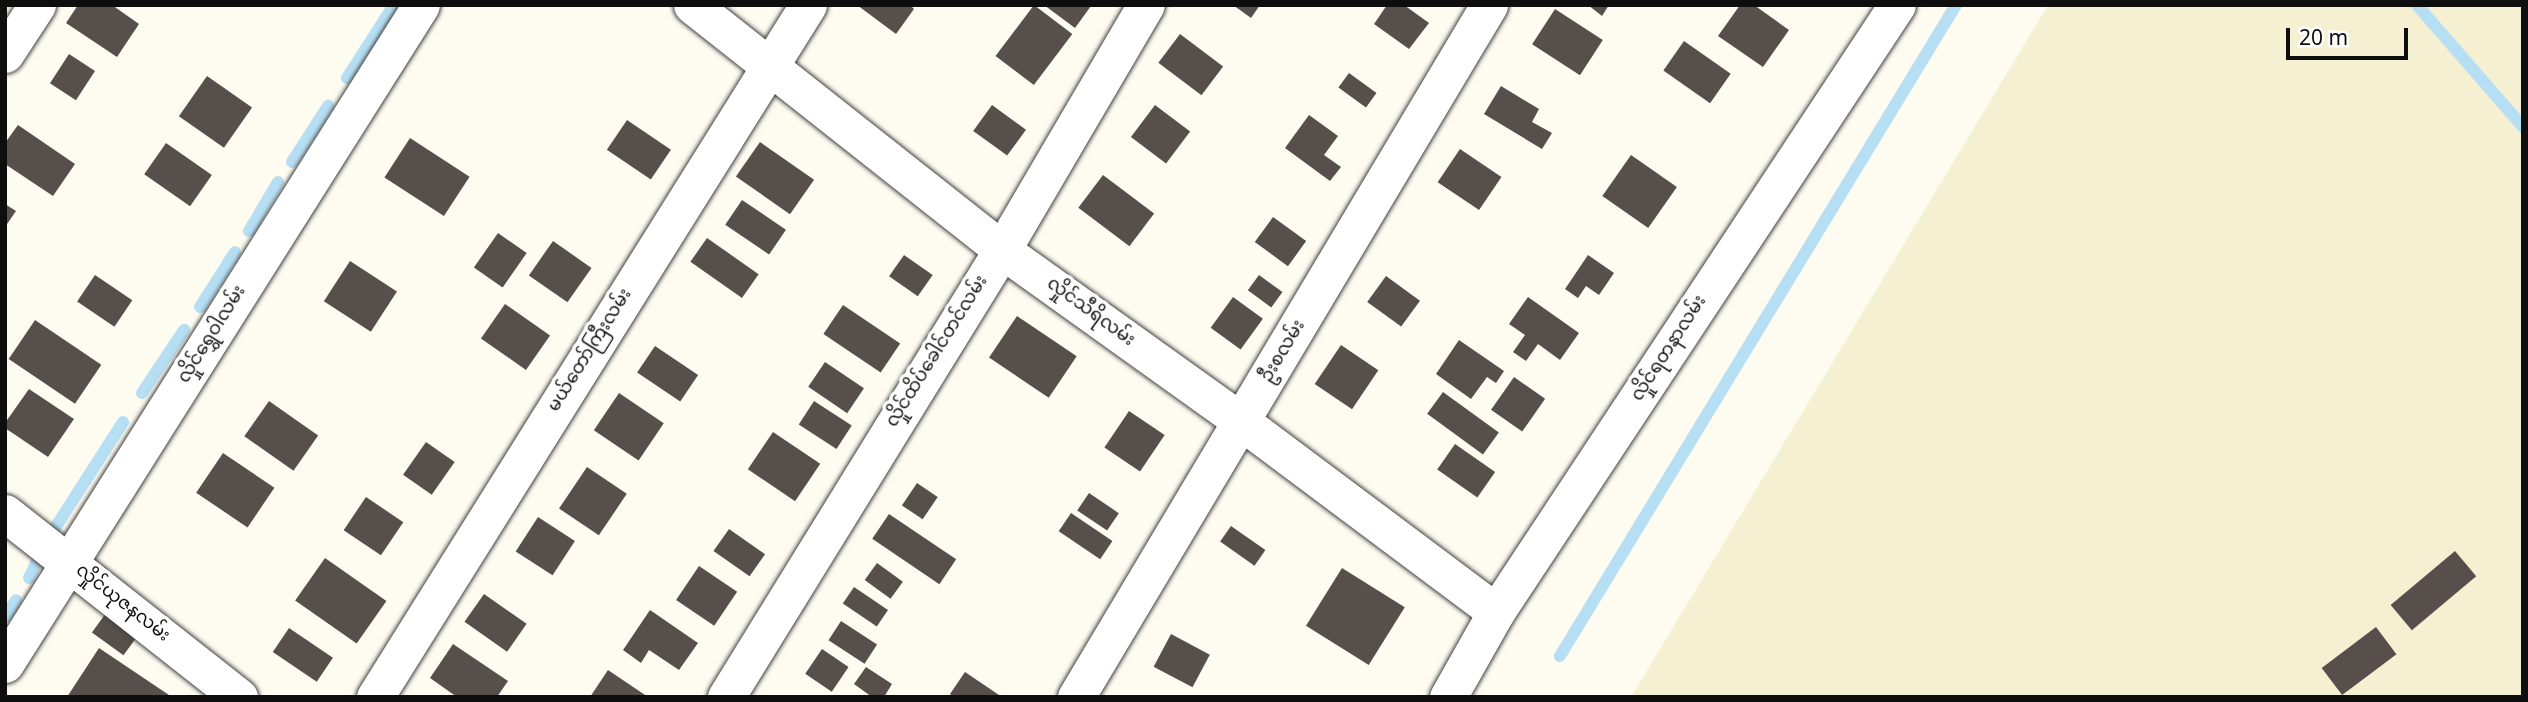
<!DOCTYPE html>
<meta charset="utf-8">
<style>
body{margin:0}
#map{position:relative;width:2528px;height:702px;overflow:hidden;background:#fefbf0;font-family:Georgia,"Noto Sans Myanmar",serif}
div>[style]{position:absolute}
.farmland>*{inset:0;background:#f4f0d1}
.stream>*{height:12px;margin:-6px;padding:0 6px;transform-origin:6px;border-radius:6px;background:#b7dff4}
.building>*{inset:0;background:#574f4b;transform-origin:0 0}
.roads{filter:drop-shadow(0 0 2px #414141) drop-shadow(0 0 2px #414141)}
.minor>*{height:37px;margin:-18.5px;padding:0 18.5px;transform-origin:18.5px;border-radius:18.5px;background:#fff}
span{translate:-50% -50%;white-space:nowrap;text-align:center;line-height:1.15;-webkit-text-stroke:7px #fff;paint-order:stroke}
.street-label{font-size:18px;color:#0e0e0e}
.frame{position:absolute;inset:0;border:7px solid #0e0e0e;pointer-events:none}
.scale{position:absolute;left:2286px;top:28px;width:122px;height:32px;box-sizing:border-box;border:4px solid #0e0e0e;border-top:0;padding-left:9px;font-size:21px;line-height:24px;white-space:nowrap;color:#0e0e0e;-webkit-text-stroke:5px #fff;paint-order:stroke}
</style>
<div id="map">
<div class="farmland">
<i style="clip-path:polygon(2048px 5px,2523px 5px,2523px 697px,1631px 697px)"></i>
</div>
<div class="stream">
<i style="left:2417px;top:5px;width:162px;rotate:49deg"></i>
<i style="left:347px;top:78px;width:87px;rotate:-57.2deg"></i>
<i style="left:292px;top:162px;width:67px;rotate:-57.3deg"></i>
<i style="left:249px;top:231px;width:57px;rotate:-59.4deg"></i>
<i style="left:200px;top:307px;width:65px;rotate:-57.5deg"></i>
<i style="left:142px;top:393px;width:76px;rotate:-56.3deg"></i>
<i style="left:55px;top:528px;width:126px;rotate:-57.3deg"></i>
<i style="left:29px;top:578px;width:29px;rotate:-65deg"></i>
<i style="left:5px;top:617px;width:20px;rotate:-57deg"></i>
<i style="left:1560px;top:656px;width:762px;rotate:-58.69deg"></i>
</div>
<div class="building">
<i style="clip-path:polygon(78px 5px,112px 5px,139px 24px,117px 57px,66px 23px)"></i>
<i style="clip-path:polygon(857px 5px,910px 5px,914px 9px,896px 34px)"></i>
<i style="left:1034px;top:5px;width:48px;height:64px;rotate:37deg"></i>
<i style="clip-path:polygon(1044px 5px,1089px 5px,1091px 6px,1075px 28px)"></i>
<i style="clip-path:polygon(1233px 5px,1260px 5px,1251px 18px)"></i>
<i style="clip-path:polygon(1387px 5px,1404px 5px,1429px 23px,1409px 49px,1374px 24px)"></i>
<i style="clip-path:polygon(1588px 5px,1609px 5px,1602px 16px)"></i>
<i style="clip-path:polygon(1740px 5px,1754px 5px,1789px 30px,1763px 67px,1718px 36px)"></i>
<i style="left:1555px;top:9px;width:57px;height:42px;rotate:33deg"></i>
<i style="left:1180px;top:34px;width:54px;height:36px;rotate:37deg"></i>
<i style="left:1684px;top:41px;width:57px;height:36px;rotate:35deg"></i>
<i style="left:69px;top:54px;width:31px;height:35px;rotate:33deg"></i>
<i style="left:1349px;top:73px;width:34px;height:18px;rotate:36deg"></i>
<i style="left:207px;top:76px;width:55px;height:49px;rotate:35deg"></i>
<i style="clip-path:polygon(1501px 86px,1539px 109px,1532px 122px,1552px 133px,1542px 149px,1484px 114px)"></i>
<i style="left:992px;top:105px;width:42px;height:32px;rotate:36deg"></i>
<i style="left:1155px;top:105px;width:44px;height:40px;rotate:37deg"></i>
<i style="clip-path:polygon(1309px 115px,1338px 136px,1324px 155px,1341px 167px,1330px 181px,1285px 148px)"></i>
<i style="left:627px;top:120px;width:53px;height:36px;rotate:34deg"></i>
<i style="clip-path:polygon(18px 125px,75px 164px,53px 196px,5px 164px,5px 143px)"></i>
<i style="left:410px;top:138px;width:71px;height:47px;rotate:33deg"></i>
<i style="left:760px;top:142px;width:66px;height:42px;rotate:35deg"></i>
<i style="left:166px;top:143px;width:56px;height:38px;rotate:35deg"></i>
<i style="left:1460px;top:149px;width:50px;height:40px;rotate:34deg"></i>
<i style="left:1631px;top:155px;width:56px;height:50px;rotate:35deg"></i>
<i style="left:1103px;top:175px;width:64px;height:41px;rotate:37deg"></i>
<i style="left:742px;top:200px;width:53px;height:30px;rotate:34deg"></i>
<i style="clip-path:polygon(5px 204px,16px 211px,5px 227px)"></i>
<i style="left:1273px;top:217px;width:41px;height:31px;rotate:36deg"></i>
<i style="left:498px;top:233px;width:35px;height:42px;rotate:35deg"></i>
<i style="left:707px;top:238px;width:63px;height:29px;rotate:35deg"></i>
<i style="left:553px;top:241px;width:47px;height:42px;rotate:35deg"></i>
<i style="left:904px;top:255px;width:35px;height:26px;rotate:35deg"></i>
<i style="clip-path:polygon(1588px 255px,1614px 273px,1599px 295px,1586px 286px,1578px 298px,1565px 289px)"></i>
<i style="left:350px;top:261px;width:56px;height:48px;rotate:33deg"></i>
<i style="left:95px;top:275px;width:45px;height:32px;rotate:34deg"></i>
<i style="left:1259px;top:275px;width:29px;height:19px;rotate:36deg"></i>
<i style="left:1386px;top:276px;width:42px;height:32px;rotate:36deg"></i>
<i style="left:1233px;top:297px;width:37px;height:38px;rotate:36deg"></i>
<i style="clip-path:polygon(1528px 297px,1579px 333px,1560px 360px,1538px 344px,1526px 361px,1513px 352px,1525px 335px,1509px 324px)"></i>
<i style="left:505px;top:304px;width:55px;height:42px;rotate:35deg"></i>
<i style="left:843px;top:305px;width:69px;height:35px;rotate:34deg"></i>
<i style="left:1017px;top:316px;width:72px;height:50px;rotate:34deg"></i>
<i style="left:35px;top:320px;width:80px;height:47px;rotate:34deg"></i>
<i style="clip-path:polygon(1459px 340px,1504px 371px,1496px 383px,1487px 377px,1471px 399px,1436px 374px)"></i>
<i style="left:1341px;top:345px;width:45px;height:47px;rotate:34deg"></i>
<i style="left:655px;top:346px;width:52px;height:32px;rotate:34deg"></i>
<i style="left:825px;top:362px;width:47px;height:30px;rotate:34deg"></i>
<i style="left:1514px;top:377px;width:38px;height:40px;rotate:35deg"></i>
<i style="clip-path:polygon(29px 389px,74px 419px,48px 457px,5px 428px,5px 423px)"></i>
<i style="left:1443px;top:392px;width:69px;height:27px;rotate:36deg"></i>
<i style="left:619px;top:393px;width:54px;height:45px;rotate:34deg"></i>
<i style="left:269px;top:401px;width:60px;height:43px;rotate:35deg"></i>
<i style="left:814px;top:401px;width:45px;height:28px;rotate:33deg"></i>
<i style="left:1129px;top:411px;width:43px;height:44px;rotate:34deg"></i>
<i style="left:773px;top:432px;width:57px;height:45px;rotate:34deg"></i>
<i style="left:426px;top:442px;width:35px;height:40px;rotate:35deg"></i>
<i style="left:1455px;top:444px;width:49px;height:31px;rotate:35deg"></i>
<i style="left:223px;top:453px;width:62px;height:48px;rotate:34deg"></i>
<i style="left:587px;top:467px;width:48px;height:50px;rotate:34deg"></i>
<i style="left:917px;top:483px;width:25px;height:27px;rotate:34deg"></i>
<i style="left:1089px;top:493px;width:36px;height:21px;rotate:34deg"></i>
<i style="left:366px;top:497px;width:45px;height:40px;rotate:34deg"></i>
<i style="left:1071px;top:513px;width:50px;height:22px;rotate:34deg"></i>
<i style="left:889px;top:514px;width:81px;height:30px;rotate:34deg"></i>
<i style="left:538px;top:517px;width:44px;height:41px;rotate:33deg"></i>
<i style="left:1231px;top:526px;width:42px;height:19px;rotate:35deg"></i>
<i style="left:729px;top:529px;width:44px;height:27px;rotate:35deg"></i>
<i style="left:2455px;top:551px;width:33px;height:84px;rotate:50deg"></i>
<i style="left:325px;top:558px;width:75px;height:52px;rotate:35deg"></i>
<i style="left:877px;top:563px;width:32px;height:21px;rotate:36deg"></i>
<i style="left:699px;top:566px;width:46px;height:41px;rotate:34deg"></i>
<i style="left:1342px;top:568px;width:74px;height:68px;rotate:32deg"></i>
<i style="left:854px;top:587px;width:41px;height:20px;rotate:34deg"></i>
<i style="left:484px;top:594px;width:52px;height:34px;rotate:35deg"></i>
<i style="clip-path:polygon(650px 610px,698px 643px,679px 670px,649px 650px,641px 663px,623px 650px)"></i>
<i style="left:106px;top:613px;width:39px;height:24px;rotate:36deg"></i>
<i style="left:841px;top:621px;width:43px;height:23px;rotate:33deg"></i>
<i style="left:2376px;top:627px;width:34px;height:68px;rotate:53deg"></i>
<i style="left:289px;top:628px;width:53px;height:29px;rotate:34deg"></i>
<i style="left:1171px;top:634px;width:44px;height:37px;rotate:28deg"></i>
<i style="clip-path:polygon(453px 644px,508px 681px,497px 697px,457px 697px,430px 678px)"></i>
<i style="clip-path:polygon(99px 648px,172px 697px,67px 697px)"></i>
<i style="left:822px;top:649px;width:32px;height:30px;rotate:34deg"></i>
<i style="clip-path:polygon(866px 667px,892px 684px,884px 697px,872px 697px,854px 684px)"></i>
<i style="clip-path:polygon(608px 670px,648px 697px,590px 697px)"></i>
<i style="clip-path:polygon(965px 672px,1002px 697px,953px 697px,950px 694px)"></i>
</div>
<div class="roads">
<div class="minor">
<i style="left:692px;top:5px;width:395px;rotate:38.3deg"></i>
<i style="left:1002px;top:250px;width:295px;rotate:35.6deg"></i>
<i style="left:1242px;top:422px;width:317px;rotate:36.8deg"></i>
<i style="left:5px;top:54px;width:59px;rotate:-56.9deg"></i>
<i style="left:5px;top:513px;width:298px;rotate:38.2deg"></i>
<i style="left:5px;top:664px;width:779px;rotate:-57.74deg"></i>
<i style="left:375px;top:697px;width:816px;rotate:-57.96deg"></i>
<i style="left:726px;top:697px;width:525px;rotate:-58.31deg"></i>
<i style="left:1002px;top:250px;width:284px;rotate:-59.6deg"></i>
<i style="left:1076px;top:697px;width:806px;rotate:-59.17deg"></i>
<i style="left:1448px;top:697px;width:98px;rotate:-60.5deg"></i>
<i style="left:1496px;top:612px;width:727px;rotate:-56.55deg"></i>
</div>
</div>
<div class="street-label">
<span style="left:1090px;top:313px;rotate:36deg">လှိုင်သီရိလမ်း</span>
<span style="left:213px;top:335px;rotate:-58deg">လှိုင်ရွှေဝါလမ်း</span>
<span style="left:1670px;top:349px;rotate:-57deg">လှိုင်ရတနာလမ်း</span>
<span style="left:591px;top:351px;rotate:-58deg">မယ်တော်ကြီးလမ်း</span>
<span style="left:938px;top:352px;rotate:-58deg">လှိုင်ထိပ်ခေါင်တင်လမ်း</span>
<span style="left:1284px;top:352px;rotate:-59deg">ဦးစလမ်း</span>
<span style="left:122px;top:604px;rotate:38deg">လှိုင်ယုဇနလမ်း</span>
</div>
<div class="frame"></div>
<div class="scale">20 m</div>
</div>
